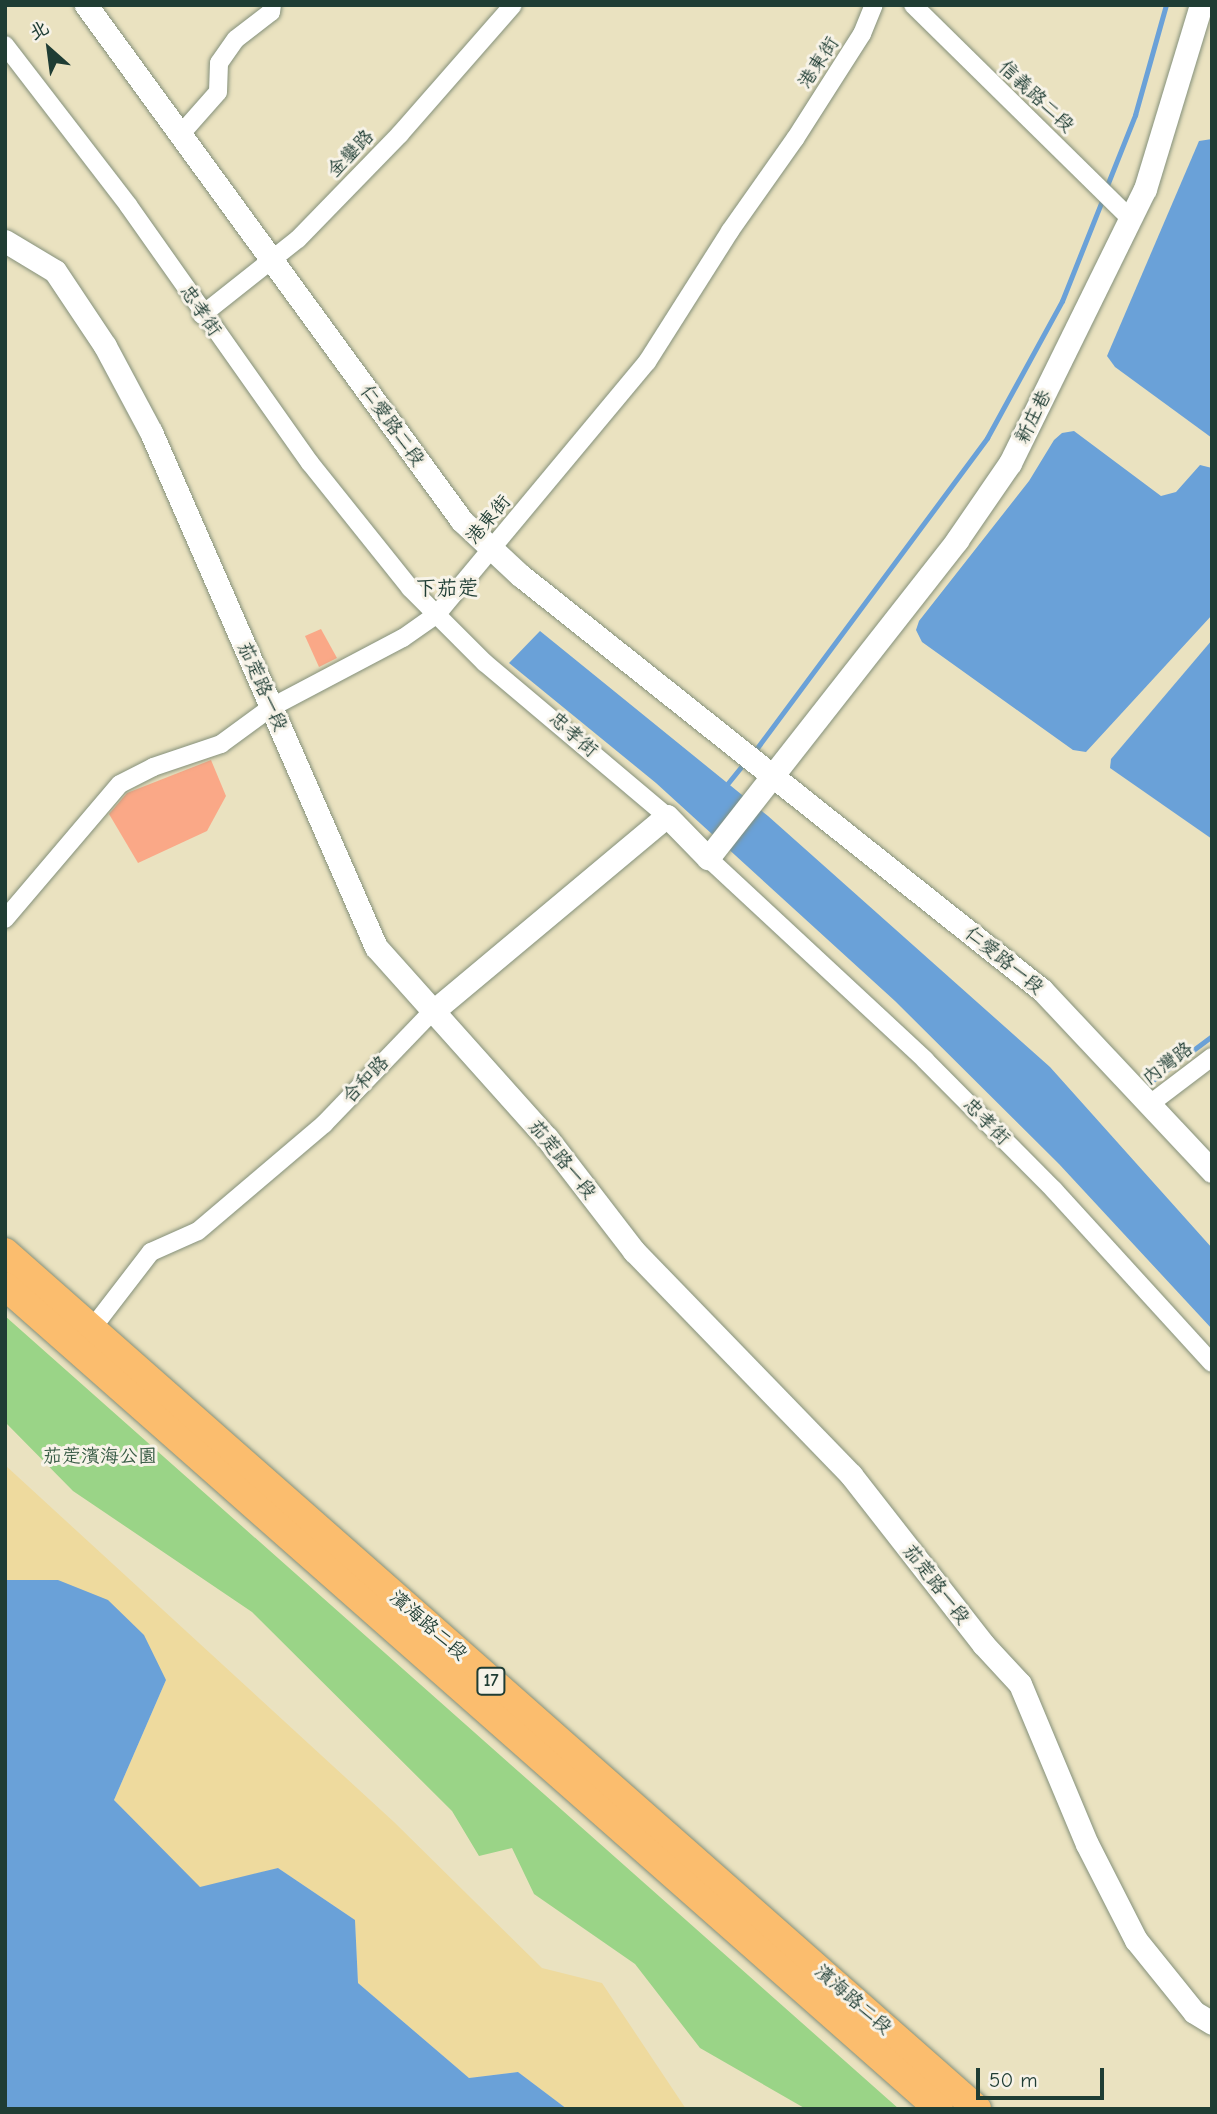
<!DOCTYPE html>
<meta charset="utf-8">
<style>
body{margin:0}
#map{position:relative;width:1217px;height:2114px;overflow:hidden;background:#eae2c0;font-family:"Comic Neue","LXGW WenKai TC",sans-serif}
div>[style]{position:absolute}
.green>*{inset:0;background:#9ad487}
.sand>*{inset:0;background:#eeda9e}
.water>*{inset:0;background:#6aa1d8}
.stream>*{height:5px;margin:-2.5px;padding:0 2.5px;transform-origin:2.5px;border-radius:2.5px;background:#6aa1d8}
.building>*{inset:0;background:#faa887}
.roads{filter:drop-shadow(0 0 2px #84907a) drop-shadow(0 0 2px #84907a)}
.minor>*{height:18px;margin:-9px;padding:0 9px;transform-origin:9px;border-radius:9px;background:#fff}
.tertiary>*{height:23px;margin:-11.5px;padding:0 11.5px;transform-origin:11.5px;border-radius:11.5px;background:#fff}
.primary>*{height:28px;margin:-14px;padding:0 14px;transform-origin:14px;border-radius:14px;background:#fbbd6e}
span{translate:-50% -50%;white-space:nowrap;text-align:center;line-height:1.15;-webkit-text-stroke:6px #f7f3e8;paint-order:stroke}
.shield-label span{padding:2px 5px;background:#f7f3e8;border:2px solid;border-radius:5px;-webkit-text-stroke-width:0}
.shield-label{font-size:18px;color:#1f3d34;font-weight:700}
.street-label{font-size:19px;color:#1f3d34}
.park-label{font-size:19px;color:#385b45}
.neighbourhood-label{font-size:21px;color:#1f3d34}
.frame{position:absolute;inset:0;border:7px solid #1f3d34;pointer-events:none}
.north{position:absolute;left:14px;top:14px;width:70px;height:70px;-webkit-text-stroke:5px #f7f3e8;paint-order:stroke;rotate:332deg;font-size:19px;font-weight:700;line-height:28px;text-align:center;color:#1f3d34}
.north::after{content:'';display:block;margin:auto;width:24px;height:32px;background:#1f3d34;clip-path:polygon(50% 0,100% 100%,50% 72%,0 100%)}
.scale{position:absolute;left:976px;top:2068px;width:128px;height:32px;box-sizing:border-box;border:4px solid #1f3d34;border-top:0;padding-left:9px;font-size:21px;line-height:24px;white-space:nowrap;color:#1f3d34;-webkit-text-stroke:5px #f7f3e8;paint-order:stroke}
</style>
<div id="map">
<div class="green">
<i style="clip-path:polygon(5px 1316px,899px 2109px,806px 2109px,700px 2048px,635px 1964px,534px 1894px,512px 1848px,479px 1856px,452px 1811px,252px 1612px,73px 1491px,5px 1422px)"></i>
</div>
<div class="sand">
<i style="clip-path:polygon(5px 1465px,394px 1822px,542px 1968px,602px 1983px,686px 2109px,567px 2109px,518px 2072px,469px 2078px,358px 1983px,355px 1920px,278px 1868px,200px 1888px,114px 1800px,166px 1680px,58px 1580px,5px 1580px)"></i>
</div>
<div class="water">
<i style="clip-path:polygon(1212px 139px,1212px 438px,1115px 367px,1107px 356px,1199px 141px)"></i>
<i style="clip-path:polygon(1074px 431px,1161px 496px,1176px 492px,1200px 465px,1212px 468px,1212px 615px,1086px 752px,1073px 750px,922px 642px,916px 630px,919px 621px,1029px 481px,1054px 440px,1062px 433px)"></i>
<i style="clip-path:polygon(540px 631px,768px 816px,1050px 1067px,1212px 1248px,1212px 1329px,1059px 1164px,895px 1001px,656px 783px,509px 663px)"></i>
<i style="clip-path:polygon(1212px 640px,1212px 839px,1110px 768px,1111px 759px)"></i>
<i style="clip-path:polygon(5px 1580px,58px 1580px,108px 1600px,144px 1635px,166px 1680px,114px 1800px,200px 1887px,278px 1868px,355px 1920px,358px 1983px,469px 2078px,518px 2072px,567px 2109px,5px 2109px)"></i>
</div>
<div class="stream">
<i style="left:1106px;top:188px;width:79px;rotate:-68.3deg"></i>
<i style="left:1135px;top:115px;width:114px;rotate:-74.3deg"></i>
<i style="left:754px;top:752px;width:391px;rotate:-53.4deg"></i>
<i style="left:987px;top:438px;width:156px;rotate:-61.3deg"></i>
<i style="left:1062px;top:301px;width:111px;rotate:-68.3deg"></i>
<i style="left:728px;top:783px;width:27px;rotate:-51deg"></i>
<i style="left:1149px;top:1083px;width:79px;rotate:-36.7deg"></i>
</div>
<div class="building">
<i style="clip-path:polygon(321px 629px,337px 658px,319px 667px,305px 636px)"></i>
<i style="clip-path:polygon(211px 760px,226px 796px,207px 831px,138px 863px,109px 814px,127px 793px)"></i>
</div>
<div class="roads">
<div class="minor">
<i style="left:913px;top:5px;width:305px;rotate:44.5deg"></i>
<i style="left:5px;top:45px;width:202px;rotate:52.4deg"></i>
<i style="left:128px;top:205px;width:316px;rotate:54.8deg"></i>
<i style="left:310px;top:463px;width:160px;rotate:51.3deg"></i>
<i style="left:410px;top:588px;width:106px;rotate:45deg"></i>
<i style="left:485px;top:663px;width:238px;rotate:40.1deg"></i>
<i style="left:180px;top:135px;width:57px;rotate:-48.5deg"></i>
<i style="left:218px;top:92px;width:29px;rotate:-88deg"></i>
<i style="left:219px;top:63px;width:29px;rotate:-55deg"></i>
<i style="left:236px;top:39px;width:44px;rotate:-37.6deg"></i>
<i style="left:271px;top:12px;width:7px;rotate:-82deg"></i>
<i style="left:202px;top:315px;width:122px;rotate:-38.4deg"></i>
<i style="left:298px;top:239px;width:146px;rotate:-45.8deg"></i>
<i style="left:400px;top:134px;width:171px;rotate:-48.8deg"></i>
<i style="left:708px;top:858px;width:296px;rotate:42.9deg"></i>
<i style="left:925px;top:1060px;width:183px;rotate:45.2deg"></i>
<i style="left:1054px;top:1190px;width:234px;rotate:47.6deg"></i>
<i style="left:5px;top:919px;width:177px;rotate:-49.6deg"></i>
<i style="left:120px;top:784px;width:37px;rotate:-27deg"></i>
<i style="left:153px;top:767px;width:72px;rotate:-18.7deg"></i>
<i style="left:221px;top:744px;width:61px;rotate:-36.3deg"></i>
<i style="left:270px;top:708px;width:150px;rotate:-27.8deg"></i>
<i style="left:403px;top:638px;width:42px;rotate:-35.2deg"></i>
<i style="left:437px;top:614px;width:328px;rotate:-50.2deg"></i>
<i style="left:647px;top:362px;width:155px;rotate:-57.6deg"></i>
<i style="left:730px;top:231px;width:113px;rotate:-54.8deg"></i>
<i style="left:795px;top:139px;width:125px;rotate:-57.5deg"></i>
<i style="left:862px;top:34px;width:31px;rotate:-68deg"></i>
<i style="left:1150px;top:1104px;width:78px;rotate:-37.2deg"></i>
<i style="left:87px;top:1335px;width:105px;rotate:-52.4deg"></i>
<i style="left:151px;top:1252px;width:51px;rotate:-24.1deg"></i>
<i style="left:198px;top:1231px;width:165px;rotate:-40.3deg"></i>
<i style="left:324px;top:1124px;width:154px;rotate:-46.1deg"></i>
</div>
<div class="tertiary">
<i style="left:86px;top:5px;width:638px;rotate:53.92deg"></i>
<i style="left:462px;top:521px;width:79px;rotate:43deg"></i>
<i style="left:520px;top:575px;width:667px;rotate:38.49deg"></i>
<i style="left:1042px;top:990px;width:248px;rotate:46.8deg"></i>
<i style="left:5px;top:241px;width:58px;rotate:31deg"></i>
<i style="left:55px;top:271px;width:90px;rotate:56.3deg"></i>
<i style="left:105px;top:346px;width:98px;rotate:61.9deg"></i>
<i style="left:151px;top:432px;width:562px;rotate:66.4deg"></i>
<i style="left:376px;top:947px;width:256px;rotate:48.2deg"></i>
<i style="left:547px;top:1138px;width:143px;rotate:52.4deg"></i>
<i style="left:634px;top:1251px;width:312px;rotate:45.9deg"></i>
<i style="left:851px;top:1475px;width:214px;rotate:52deg"></i>
<i style="left:983px;top:1644px;width:54px;rotate:47.2deg"></i>
<i style="left:1020px;top:1684px;width:173px;rotate:67.3deg"></i>
<i style="left:1087px;top:1844px;width:108px;rotate:63deg"></i>
<i style="left:1136px;top:1940px;width:92px;rotate:51.1deg"></i>
<i style="left:1194px;top:2012px;width:21px;rotate:31deg"></i>
<i style="left:431px;top:1013px;width:307px;rotate:-39.9deg"></i>
<i style="left:667px;top:816px;width:59px;rotate:45.7deg"></i>
<i style="left:708px;top:858px;width:404px;rotate:-51.9deg"></i>
<i style="left:957px;top:540px;width:93px;rotate:-55.5deg"></i>
<i style="left:1010px;top:463px;width:305px;rotate:-63.8deg"></i>
<i style="left:1145px;top:189px;width:192px;rotate:-73.1deg"></i>
</div>
<div class="primary">
<i style="left:5px;top:1252px;width:1296px;rotate:41.4deg"></i>
<i style="left:5px;top:1286px;width:1245px;rotate:41.39deg"></i>
</div>
</div>
<div class="shield-label">
<span style="left:491px;top:1681px">17</span>
</div>
<div class="street-label">
<span style="left:819px;top:63px;rotate:-57deg">港東街</span>
<span style="left:1036px;top:97px;rotate:43deg">信義路二段</span>
<span style="left:351px;top:154px;rotate:-46deg">金鑾路</span>
<span style="left:200px;top:311px;rotate:55deg">忠孝街</span>
<span style="left:1034px;top:417px;rotate:-63deg">新庄巷</span>
<span style="left:392px;top:426px;rotate:54deg">仁愛路二段</span>
<span style="left:489px;top:520px;rotate:-50deg">港東街</span>
<span style="left:262px;top:687px;rotate:66deg">茄萣路一段</span>
<span style="left:573px;top:735px;rotate:41deg">忠孝街</span>
<span style="left:1004px;top:961px;rotate:39deg">仁愛路一段</span>
<span style="left:1168px;top:1064px;rotate:-37deg">內灣路</span>
<span style="left:366px;top:1080px;rotate:-46deg">合和路</span>
<span style="left:986px;top:1122px;rotate:45deg">忠孝街</span>
<span style="left:562px;top:1160px;rotate:51deg">茄萣路一段</span>
<span style="left:936px;top:1585px;rotate:52deg">茄萣路一段</span>
<span style="left:428px;top:1626px;rotate:41deg">濱海路二段</span>
<span style="left:853px;top:2000px;rotate:41deg">濱海路二段</span>
</div>
<div class="park-label">
<span style="left:100px;top:1457px">茄萣濱海公園</span>
</div>
<div class="neighbourhood-label">
<span style="left:447px;top:588px">下茄萣</span>
</div>
<div class="frame"></div>
<div class="north">北</div>
<div class="scale">50 m</div>
</div>
